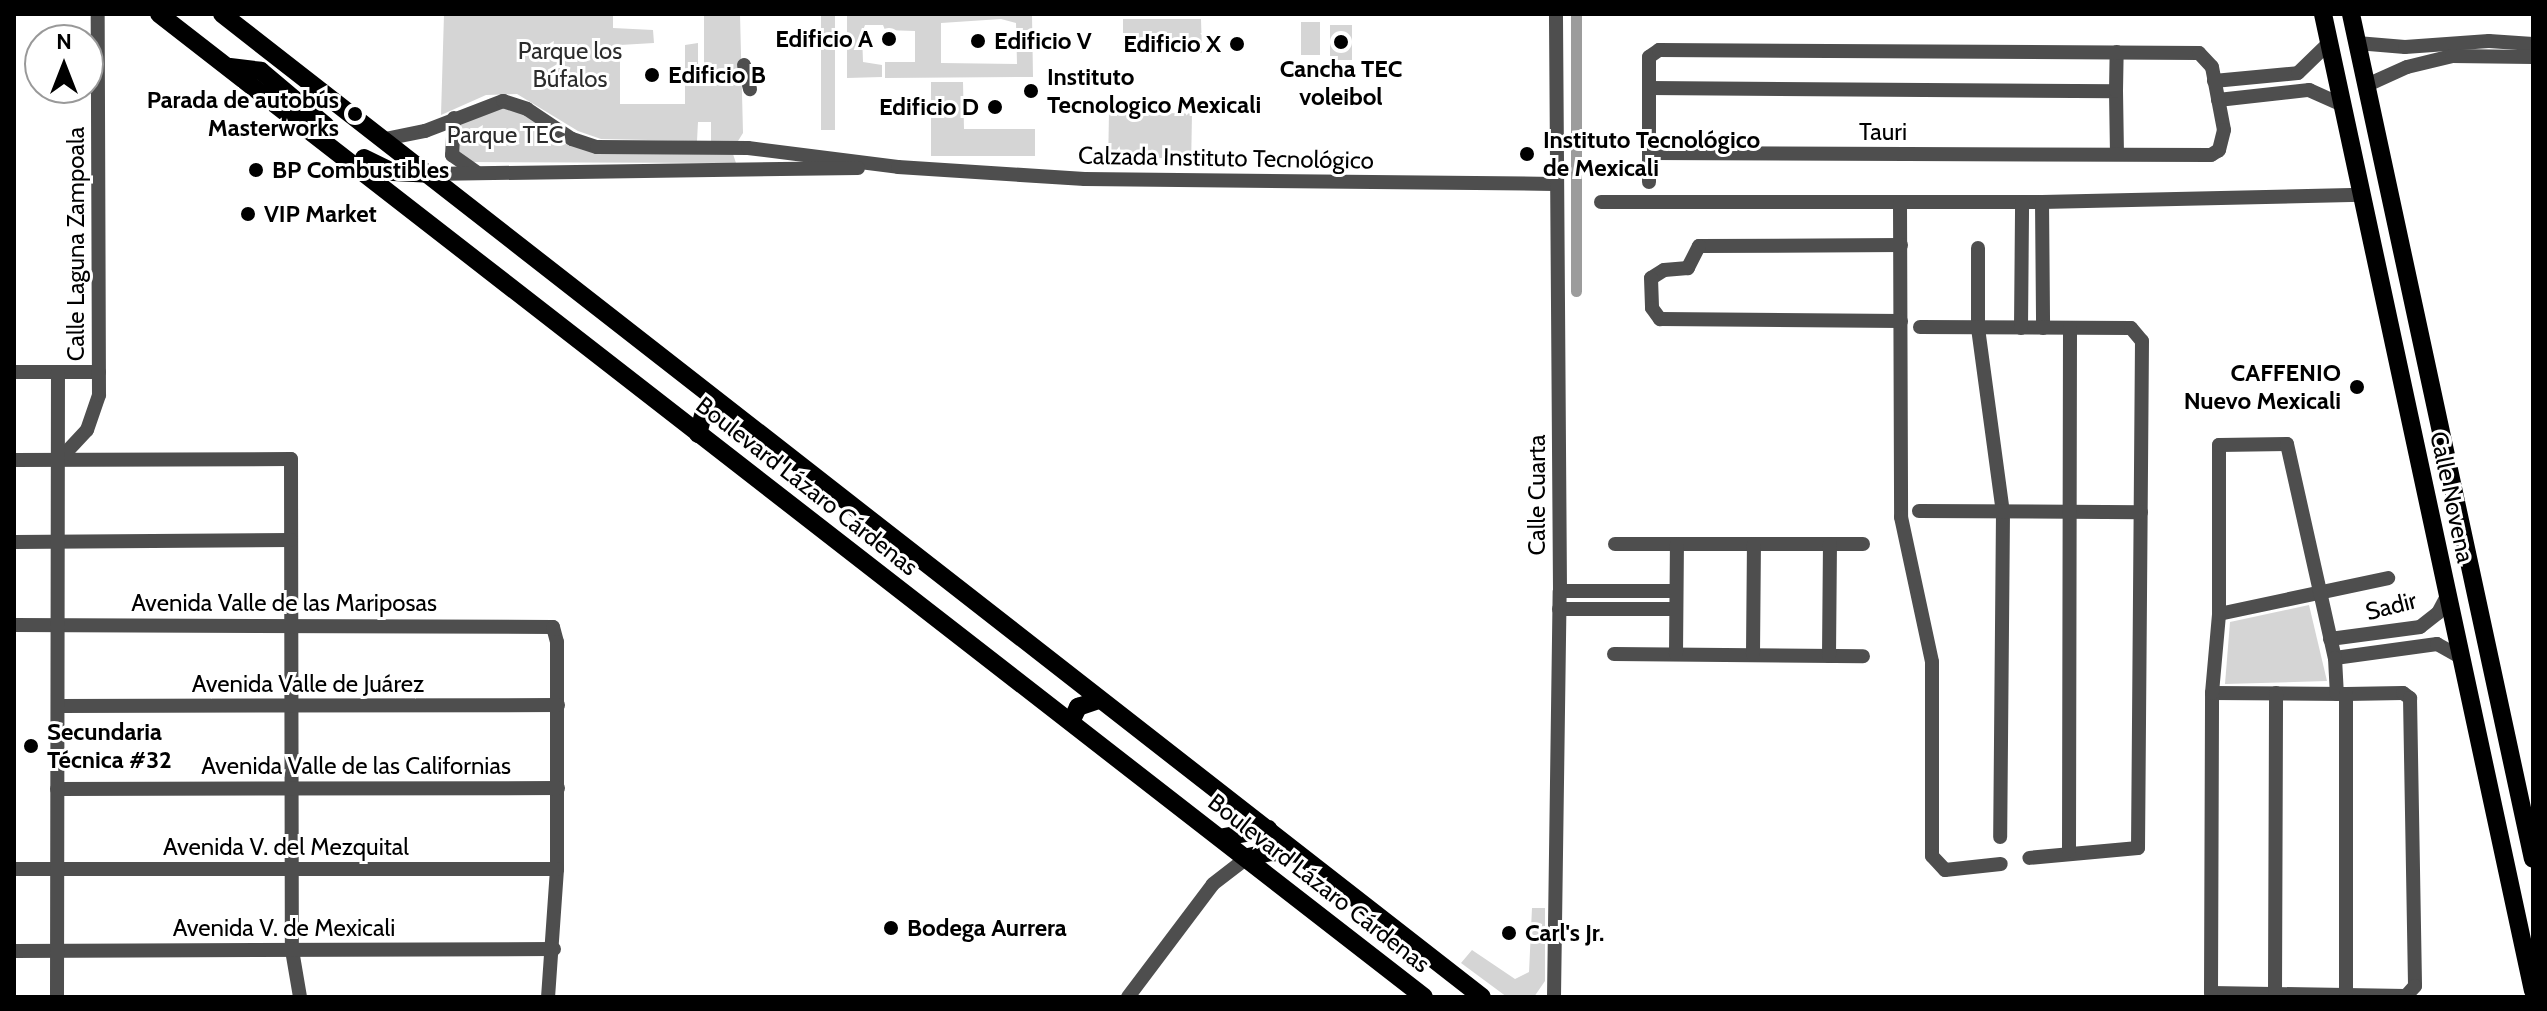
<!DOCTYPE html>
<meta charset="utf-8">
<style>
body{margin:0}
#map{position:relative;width:2547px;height:1011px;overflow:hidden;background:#fff;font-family:Cabin,sans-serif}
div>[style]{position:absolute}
.green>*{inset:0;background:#d5d5d5;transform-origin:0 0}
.canal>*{height:11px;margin:-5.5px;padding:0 5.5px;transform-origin:5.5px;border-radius:5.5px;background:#9c9c9c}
.minor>*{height:14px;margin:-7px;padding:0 7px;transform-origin:7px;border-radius:7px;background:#4e4e4e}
.major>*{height:18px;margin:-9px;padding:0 9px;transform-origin:9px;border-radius:9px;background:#000}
.dots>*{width:22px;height:22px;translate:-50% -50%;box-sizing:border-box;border:4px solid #fff;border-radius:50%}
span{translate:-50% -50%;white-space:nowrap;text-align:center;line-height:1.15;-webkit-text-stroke:6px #fff;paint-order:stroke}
.poi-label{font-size:24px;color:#000;font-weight:700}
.right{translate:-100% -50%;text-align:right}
.left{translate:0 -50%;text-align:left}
.park-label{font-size:24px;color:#2c2c2c}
.street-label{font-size:24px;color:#000}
.frame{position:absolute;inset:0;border:16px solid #000;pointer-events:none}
.north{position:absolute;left:24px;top:24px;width:80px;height:80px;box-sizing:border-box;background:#fff;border:2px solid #999;border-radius:50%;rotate:0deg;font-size:22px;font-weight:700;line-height:32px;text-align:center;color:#000}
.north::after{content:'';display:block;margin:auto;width:28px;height:36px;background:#000;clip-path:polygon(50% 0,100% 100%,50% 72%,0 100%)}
</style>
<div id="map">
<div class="green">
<i style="clip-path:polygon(444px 14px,613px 14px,613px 28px,653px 30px,654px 43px,620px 45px,620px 104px,685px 104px,685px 45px,698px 43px,698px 77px,704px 78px,704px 14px,740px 14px,743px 133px,738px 141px,711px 141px,711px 122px,698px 122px,697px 141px,601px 139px,578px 131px,517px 94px,486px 95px,441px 115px)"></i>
<i style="left:821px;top:14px;width:14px;height:116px"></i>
<i style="clip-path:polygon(evenodd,847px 14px,1032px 15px,1033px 77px,885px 78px,885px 62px,915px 62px,915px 31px,885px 30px,883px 25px,865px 25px,862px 33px,863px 62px,882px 65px,882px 77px,847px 78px,847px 14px,1001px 19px,1016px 23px,1017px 64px,941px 63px,941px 23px,1001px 19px)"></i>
<i style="clip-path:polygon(1123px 19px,1201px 19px,1202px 53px,1139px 53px,1123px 40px)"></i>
<i style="left:1301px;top:22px;width:19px;height:33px"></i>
<i style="left:1330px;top:25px;width:22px;height:35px"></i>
<i style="clip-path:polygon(931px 82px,963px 82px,964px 129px,1035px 129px,1035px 156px,931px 156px)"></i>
<i style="clip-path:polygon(501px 106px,526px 113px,561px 139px,733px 154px,736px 163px,471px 162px,459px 153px,459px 116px)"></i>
<i style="left:1109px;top:112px;width:83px;height:45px;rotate:1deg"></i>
<i style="clip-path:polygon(2309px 605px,2327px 681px,2225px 684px,2230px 622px)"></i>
<i style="clip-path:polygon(1532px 908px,1545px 908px,1545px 981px,1534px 997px,1507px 997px,1461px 963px,1472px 950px,1515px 979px,1529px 972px)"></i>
</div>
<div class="canal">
<i style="left:1576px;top:291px;width:277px;rotate:-90deg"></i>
</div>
<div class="minor">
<i style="left:2357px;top:43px;width:48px;rotate:4.8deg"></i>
<i style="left:2405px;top:47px;width:84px;rotate:-4.1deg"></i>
<i style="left:2489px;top:41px;width:44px;rotate:3.9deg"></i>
<i style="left:744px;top:65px;width:25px;rotate:76deg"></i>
<i style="left:2214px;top:81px;width:84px;rotate:-5.4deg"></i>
<i style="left:2298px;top:73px;width:43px;rotate:-44.1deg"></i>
<i style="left:2367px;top:85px;width:44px;rotate:-24.2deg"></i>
<i style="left:2407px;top:67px;width:46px;rotate:-13.7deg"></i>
<i style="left:2452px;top:56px;width:81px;rotate:0.7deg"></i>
<i style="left:1649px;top:88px;width:467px;rotate:0.4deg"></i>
<i style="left:2116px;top:91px;width:63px;rotate:89.1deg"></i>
<i style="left:2116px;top:91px;width:39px;rotate:-89deg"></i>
<i style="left:2218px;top:100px;width:92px;rotate:-6.3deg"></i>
<i style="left:2309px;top:90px;width:37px;rotate:24deg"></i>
<i style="left:454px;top:118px;width:37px;rotate:93deg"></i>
<i style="left:452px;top:155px;width:29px;rotate:35deg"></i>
<i style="left:385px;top:139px;width:41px;rotate:-11.3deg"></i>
<i style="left:425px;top:131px;width:84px;rotate:-21deg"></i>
<i style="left:503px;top:101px;width:25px;rotate:18deg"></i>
<i style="left:527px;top:109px;width:54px;rotate:33.7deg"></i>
<i style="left:572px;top:139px;width:26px;rotate:18deg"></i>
<i style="left:597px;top:147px;width:151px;rotate:0.4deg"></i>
<i style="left:748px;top:148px;width:151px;rotate:7.2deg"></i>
<i style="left:898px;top:167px;width:187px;rotate:3.7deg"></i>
<i style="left:1085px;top:179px;width:469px;rotate:0.6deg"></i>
<i style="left:429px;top:174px;width:429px;rotate:-0.8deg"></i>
<i style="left:1649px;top:182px;width:125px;rotate:-90deg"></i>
<i style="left:1649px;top:57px;width:12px;rotate:-35deg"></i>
<i style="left:1659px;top:50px;width:540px;rotate:0.32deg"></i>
<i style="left:2199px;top:53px;width:19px;rotate:47deg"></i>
<i style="left:2212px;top:67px;width:64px;rotate:79.2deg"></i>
<i style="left:2224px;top:130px;width:21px;rotate:104deg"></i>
<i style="left:2219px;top:150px;width:9px;rotate:148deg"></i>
<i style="left:2211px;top:155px;width:562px;rotate:-179.8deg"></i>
<i style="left:1601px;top:202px;width:441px"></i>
<i style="left:2042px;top:202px;width:320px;rotate:-1.3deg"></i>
<i style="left:2042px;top:202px;width:126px;rotate:89.5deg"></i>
<i style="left:1900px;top:203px;width:314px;rotate:89.8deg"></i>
<i style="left:1901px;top:517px;width:148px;rotate:77.9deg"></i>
<i style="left:1932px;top:662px;width:194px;rotate:90deg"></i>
<i style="left:1932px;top:856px;width:19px;rotate:47deg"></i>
<i style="left:1945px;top:870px;width:56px;rotate:-6.1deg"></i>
<i style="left:1901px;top:245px;width:202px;rotate:179.7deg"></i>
<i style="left:1699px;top:246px;width:25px;rotate:117deg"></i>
<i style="left:1688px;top:268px;width:24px;rotate:175deg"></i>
<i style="left:1664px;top:270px;width:15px;rotate:148deg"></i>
<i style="left:1651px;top:278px;width:30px;rotate:88deg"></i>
<i style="left:1652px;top:308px;width:14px;rotate:54deg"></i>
<i style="left:1660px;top:319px;width:241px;rotate:0.5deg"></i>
<i style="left:1978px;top:248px;width:80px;rotate:90deg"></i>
<i style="left:1978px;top:328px;width:186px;rotate:82.3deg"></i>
<i style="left:2003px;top:512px;width:325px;rotate:90.5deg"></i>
<i style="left:1920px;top:327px;width:211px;rotate:0.3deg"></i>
<i style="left:2131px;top:328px;width:17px;rotate:50deg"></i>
<i style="left:2142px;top:341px;width:507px;rotate:90.45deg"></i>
<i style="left:2138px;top:848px;width:109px;rotate:174.8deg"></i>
<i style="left:2021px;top:328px;width:126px;rotate:-89.5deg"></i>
<i style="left:14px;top:372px;width:85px"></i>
<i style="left:14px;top:460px;width:277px;rotate:-0.2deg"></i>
<i style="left:291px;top:459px;width:491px;rotate:89.9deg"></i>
<i style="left:292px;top:950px;width:48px;rotate:80.3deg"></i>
<i style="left:59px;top:460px;width:41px;rotate:-47deg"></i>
<i style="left:87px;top:430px;width:37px;rotate:-71deg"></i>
<i style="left:99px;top:395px;width:381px;rotate:-90.2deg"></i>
<i style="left:1919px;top:511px;width:222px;rotate:0.3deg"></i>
<i style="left:14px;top:542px;width:277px;rotate:-0.4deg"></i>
<i style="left:1615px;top:544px;width:248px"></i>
<i style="left:1560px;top:591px;width:116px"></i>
<i style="left:1559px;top:609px;width:117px"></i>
<i style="left:2219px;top:614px;width:173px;rotate:-12deg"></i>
<i style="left:14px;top:625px;width:539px;rotate:0.21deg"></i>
<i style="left:553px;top:627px;width:16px;rotate:75deg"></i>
<i style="left:557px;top:642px;width:227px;rotate:90deg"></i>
<i style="left:557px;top:869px;width:128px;rotate:94deg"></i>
<i style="left:2330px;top:639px;width:91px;rotate:-7.6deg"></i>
<i style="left:2420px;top:627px;width:23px;rotate:-38deg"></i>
<i style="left:2438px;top:613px;width:21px;rotate:-62deg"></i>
<i style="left:1614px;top:654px;width:249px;rotate:0.5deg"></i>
<i style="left:1676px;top:654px;width:110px;rotate:-89.5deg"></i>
<i style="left:1753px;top:654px;width:110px;rotate:-89.5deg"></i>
<i style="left:1829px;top:656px;width:112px;rotate:-89.5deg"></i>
<i style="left:2335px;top:658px;width:103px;rotate:-7.8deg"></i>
<i style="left:2437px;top:644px;width:29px;rotate:29deg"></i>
<i style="left:2212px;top:693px;width:134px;rotate:0.4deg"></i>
<i style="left:2346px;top:694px;width:57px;rotate:-1deg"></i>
<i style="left:2403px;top:693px;width:9px;rotate:36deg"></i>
<i style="left:2410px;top:698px;width:288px;rotate:89deg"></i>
<i style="left:2415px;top:986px;width:13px;rotate:132deg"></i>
<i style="left:2406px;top:996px;width:195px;rotate:-179.1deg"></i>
<i style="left:2211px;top:993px;width:300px;rotate:-89.8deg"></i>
<i style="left:2212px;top:693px;width:79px;rotate:-84.9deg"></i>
<i style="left:2219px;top:614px;width:169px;rotate:-90deg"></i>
<i style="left:2219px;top:445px;width:68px;rotate:-0.8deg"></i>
<i style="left:2287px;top:444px;width:219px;rotate:77.4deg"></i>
<i style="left:2335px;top:658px;width:36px;rotate:87deg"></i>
<i style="left:58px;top:706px;width:500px;rotate:-0.11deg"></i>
<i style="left:57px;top:789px;width:501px;rotate:-0.11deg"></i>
<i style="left:2069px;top:851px;width:523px;rotate:-89.89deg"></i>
<i style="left:14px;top:869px;width:543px"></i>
<i style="left:14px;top:951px;width:540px;rotate:-0.21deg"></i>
<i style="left:2346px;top:994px;width:300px;rotate:-90deg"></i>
<i style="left:2275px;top:996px;width:303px;rotate:-89.8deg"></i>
<i style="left:57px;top:997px;width:625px;rotate:-89.91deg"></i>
<i style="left:1128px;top:997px;width:141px;rotate:-53deg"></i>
<i style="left:1213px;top:884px;width:44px;rotate:-37.6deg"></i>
<i style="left:1554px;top:997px;width:406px;rotate:-89.2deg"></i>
<i style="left:1560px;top:591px;width:577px;rotate:-90.4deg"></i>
</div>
<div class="major">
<i style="left:159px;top:14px;width:1602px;rotate:37.85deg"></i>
<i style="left:222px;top:14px;width:1598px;rotate:37.96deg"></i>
<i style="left:2323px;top:14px;width:999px;rotate:77.87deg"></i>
<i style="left:2351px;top:14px;width:864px;rotate:77.85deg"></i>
<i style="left:230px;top:67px;width:31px;rotate:7deg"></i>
<i style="left:261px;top:71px;width:85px;rotate:40.2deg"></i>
<i style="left:364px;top:158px;width:32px;rotate:26deg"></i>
<i style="left:393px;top:172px;width:36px;rotate:3deg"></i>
<i style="left:698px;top:434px;width:23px;rotate:-75deg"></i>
<i style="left:704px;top:412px;width:19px;rotate:-18deg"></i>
<i style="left:1071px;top:722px;width:17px;rotate:-65deg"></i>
<i style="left:1078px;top:707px;width:21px;rotate:-19deg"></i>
<i style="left:1224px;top:837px;width:45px;rotate:-10.3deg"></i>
<i style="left:1248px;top:857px;width:24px;rotate:-12deg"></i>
<i style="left:1271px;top:852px;width:26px;rotate:4deg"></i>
</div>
<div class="dots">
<i style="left:889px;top:39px;background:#000"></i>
<i style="left:978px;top:41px;background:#000"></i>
<i style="left:1341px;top:42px;background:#000"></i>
<i style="left:1237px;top:44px;background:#000"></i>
<i style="left:652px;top:75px;background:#000"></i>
<i style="left:1031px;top:91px;background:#000"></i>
<i style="left:995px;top:107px;background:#000"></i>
<i style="left:355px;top:114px;background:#000"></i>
<i style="left:1527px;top:154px;background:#000"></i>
<i style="left:256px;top:170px;background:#000"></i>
<i style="left:248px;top:214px;background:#000"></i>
<i style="left:2357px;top:387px;background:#000"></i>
<i style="left:31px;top:746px;background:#000"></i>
<i style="left:891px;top:928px;background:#000"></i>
<i style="left:1509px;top:933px;background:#000"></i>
</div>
<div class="poi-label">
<span class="right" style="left:873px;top:39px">Edificio A</span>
<span class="left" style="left:994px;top:41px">Edificio V</span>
<span class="right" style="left:1221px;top:44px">Edificio X</span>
<span style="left:1341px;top:83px">Cancha TEC<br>voleibol</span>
<span class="left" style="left:668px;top:75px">Edificio B</span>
<span class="left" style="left:1047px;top:91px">Instituto<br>Tecnologico Mexicali</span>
<span class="right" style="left:339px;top:114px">Parada de autobús<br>Masterworks</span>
<span class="right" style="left:979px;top:107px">Edificio D</span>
<span class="left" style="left:1543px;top:154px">Instituto Tecnológico<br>de Mexicali</span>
<span class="left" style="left:272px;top:170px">BP Combustibles</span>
<span class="left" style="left:264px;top:214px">VIP Market</span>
<span class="right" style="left:2341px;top:387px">CAFFENIO<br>Nuevo Mexicali</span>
<span class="left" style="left:47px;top:746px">Secundaria<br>Técnica #32</span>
<span class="left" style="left:907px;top:928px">Bodega Aurrera</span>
<span class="left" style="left:1525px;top:933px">Carl's Jr.</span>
</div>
<div class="park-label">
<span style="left:570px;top:65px">Parque los<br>Búfalos</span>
<span style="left:505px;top:135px">Parque TEC</span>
</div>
<div class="street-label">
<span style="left:1883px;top:132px">Tauri</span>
<span style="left:1226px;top:158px;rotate:1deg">Calzada Instituto Tecnológico</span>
<span style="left:76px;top:244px;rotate:-90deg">Calle Laguna Zampoala</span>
<span style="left:807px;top:486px;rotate:38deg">Boulevard Lázaro Cárdenas</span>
<span style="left:1537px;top:495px;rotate:-90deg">Calle Cuarta</span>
<span style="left:2452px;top:497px;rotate:78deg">Calle Novena</span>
<span style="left:284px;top:603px">Avenida Valle de las Mariposas</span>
<span style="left:2391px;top:606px;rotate:-14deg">Sadir</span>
<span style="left:308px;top:684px">Avenida Valle de Juárez</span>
<span style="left:356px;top:766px">Avenida Valle de las Californias</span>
<span style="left:286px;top:847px">Avenida V. del Mezquital</span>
<span style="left:1319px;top:883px;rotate:38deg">Boulevard Lázaro Cárdenas</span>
<span style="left:284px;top:928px">Avenida V. de Mexicali</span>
</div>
<div class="frame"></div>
<div class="north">N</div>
</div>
